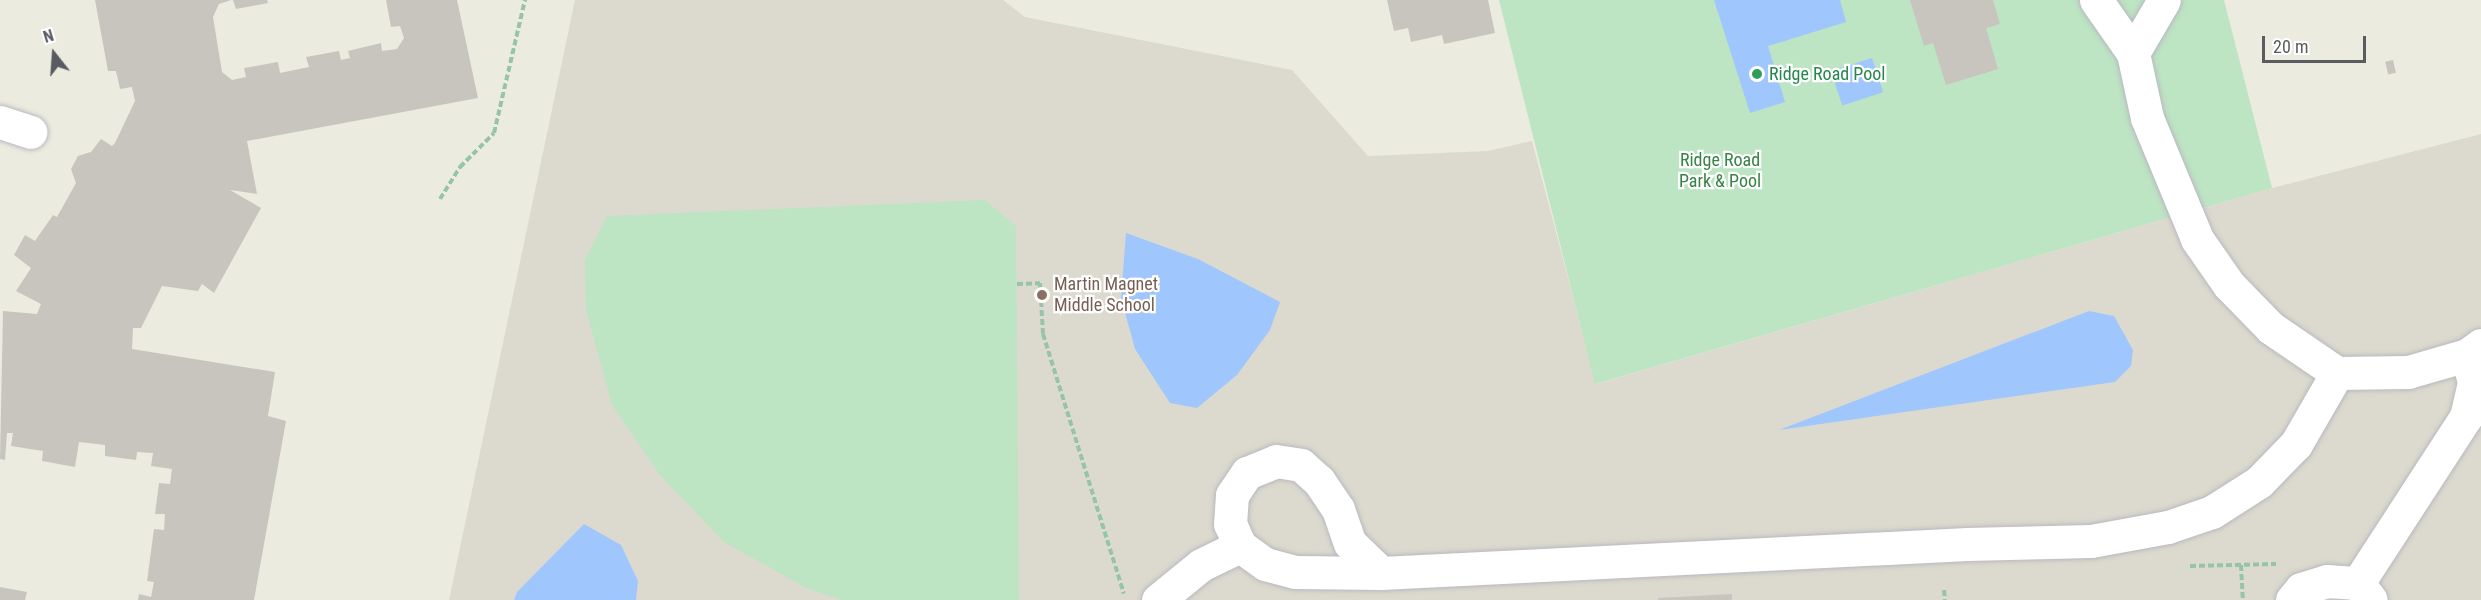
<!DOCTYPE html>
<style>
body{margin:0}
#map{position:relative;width:2481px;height:600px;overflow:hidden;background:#ecebe0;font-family:"Roboto Condensed",sans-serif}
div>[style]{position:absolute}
.education>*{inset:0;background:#dcdace}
.green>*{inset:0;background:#bde4c3}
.water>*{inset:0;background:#9fc6fd;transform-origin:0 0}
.building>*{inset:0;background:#c7c5be;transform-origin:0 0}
.path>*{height:4px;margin-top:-2px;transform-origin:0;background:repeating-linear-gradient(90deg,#96c4aa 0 6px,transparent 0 9px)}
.roads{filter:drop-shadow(0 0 2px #b8b9bf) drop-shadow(0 0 2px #b8b9bf)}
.minor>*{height:33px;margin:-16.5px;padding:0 16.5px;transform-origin:16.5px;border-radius:16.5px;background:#fff}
.dots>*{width:16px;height:16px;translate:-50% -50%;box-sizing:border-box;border:3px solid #fff;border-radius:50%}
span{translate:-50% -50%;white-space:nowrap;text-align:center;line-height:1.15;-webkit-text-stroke:4.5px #fff;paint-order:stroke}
.leisure-label{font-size:18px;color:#27864d}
.left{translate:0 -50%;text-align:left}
.park-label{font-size:18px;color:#368345}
.education-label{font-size:18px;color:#785e54}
.north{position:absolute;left:24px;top:24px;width:60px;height:60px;-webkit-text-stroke:4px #fff;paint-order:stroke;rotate:343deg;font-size:16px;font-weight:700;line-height:24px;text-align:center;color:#595b61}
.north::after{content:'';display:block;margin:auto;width:21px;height:27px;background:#595b61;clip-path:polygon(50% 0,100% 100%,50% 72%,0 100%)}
.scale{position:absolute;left:2262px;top:36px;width:104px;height:27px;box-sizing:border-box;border:3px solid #595b61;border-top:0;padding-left:8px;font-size:18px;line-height:21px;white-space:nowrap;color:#595b61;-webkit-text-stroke:4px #fff;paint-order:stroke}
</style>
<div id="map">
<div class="education">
<i style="clip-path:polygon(575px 0,1003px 0,1025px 17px,1292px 70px,1368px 156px,1488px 151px,1532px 141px,1596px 384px,2272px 188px,2481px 134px,2481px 600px,449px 600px)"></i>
</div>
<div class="green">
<i style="clip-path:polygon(1499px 0,2224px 0,2272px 188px,1595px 384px)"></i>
<i style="clip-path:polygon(985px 200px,1016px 226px,1019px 600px,842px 600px,808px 589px,724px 542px,660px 475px,612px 405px,586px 310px,585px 260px,607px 216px)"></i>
</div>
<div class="water">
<i style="clip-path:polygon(1714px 0,1840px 0,1846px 22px,1768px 46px,1785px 102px,1750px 113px)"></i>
<i style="left:1872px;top:58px;width:36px;height:43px;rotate:72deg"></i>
<i style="clip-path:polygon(1126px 233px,1198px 259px,1280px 302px,1270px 330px,1237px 375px,1197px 408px,1170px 403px,1135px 349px,1121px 298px)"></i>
<i style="clip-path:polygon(2089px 311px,2114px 316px,2133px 350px,2131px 366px,2115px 382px,1779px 430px)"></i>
<i style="clip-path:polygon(584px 524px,621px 545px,638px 581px,636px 600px,514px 600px,517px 592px)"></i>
</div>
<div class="building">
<i style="clip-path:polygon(95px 0,231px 0,219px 4px,213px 17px,222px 72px,232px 80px,246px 77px,244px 68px,278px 62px,280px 73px,309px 67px,306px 57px,339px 51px,341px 60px,350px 58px,348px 51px,381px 43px,382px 51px,397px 49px,404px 38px,400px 26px,391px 27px,386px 0,457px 0,478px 98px,247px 141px,257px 194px,230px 190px,261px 208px,214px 293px,202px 284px,198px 291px,162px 286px,141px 328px,133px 328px,132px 349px,275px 372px,268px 416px,286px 421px,254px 600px,138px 600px,139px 594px,151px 597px,154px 582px,147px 581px,154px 529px,164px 530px,165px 514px,155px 514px,159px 483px,170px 484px,172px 469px,151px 466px,153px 453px,137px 452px,136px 460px,105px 456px,105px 445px,79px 442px,75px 467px,42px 461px,43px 451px,11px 446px,13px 433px,7px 433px,5px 460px,0 459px,3px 311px,37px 314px,41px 304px,16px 291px,31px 268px,14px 255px,25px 235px,35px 241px,53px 215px,57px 217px,76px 183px,71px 169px,78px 156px,91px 152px,101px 139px,112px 146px,115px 143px,135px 101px,132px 87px,120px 89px,116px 71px,108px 71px)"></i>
<i style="clip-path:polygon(233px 0,267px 0,268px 3px,236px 9px)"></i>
<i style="clip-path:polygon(1387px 0,1488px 0,1495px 33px,1444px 44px,1442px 35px,1411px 42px,1408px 28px,1394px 31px)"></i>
<i style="clip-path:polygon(1910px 0,1993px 0,2000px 24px,1986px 28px,1998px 69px,1946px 85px,1933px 43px,1924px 46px)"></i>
<i style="left:2393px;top:60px;width:13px;height:8px;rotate:77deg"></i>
<i style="clip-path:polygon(0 587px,27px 592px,25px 600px,0 600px)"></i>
<i style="clip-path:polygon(1732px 594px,1732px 600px,1658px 600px,1658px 598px)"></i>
</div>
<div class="path">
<i style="left:440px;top:199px;width:38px;rotate:-58deg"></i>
<i style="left:460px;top:167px;width:48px;rotate:-45deg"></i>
<i style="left:494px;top:133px;width:137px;rotate:-76.9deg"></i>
<i style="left:1017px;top:284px;width:23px;rotate:-2deg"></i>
<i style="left:1040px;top:283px;width:51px;rotate:86.6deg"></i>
<i style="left:1043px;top:334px;width:272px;rotate:72.7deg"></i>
<i style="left:2241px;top:565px;width:35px;rotate:87deg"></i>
<i style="left:2190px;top:566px;width:86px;rotate:-1.3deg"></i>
<i style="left:1944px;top:590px;width:10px;rotate:84deg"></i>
</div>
<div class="roads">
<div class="minor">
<i style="left:2096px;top:0;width:65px;rotate:55.1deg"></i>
<i style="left:2133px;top:53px;width:66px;rotate:77.8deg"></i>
<i style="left:2147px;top:118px;width:131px;rotate:67.5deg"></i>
<i style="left:2197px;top:239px;width:56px;rotate:55.2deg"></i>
<i style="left:2229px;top:285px;width:60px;rotate:45.7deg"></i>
<i style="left:2271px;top:328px;width:80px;rotate:34.3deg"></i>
<i style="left:2337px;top:373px;width:71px;rotate:-0.8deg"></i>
<i style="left:2408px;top:372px;width:61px;rotate:-16.1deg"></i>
<i style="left:2467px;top:355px;width:17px;rotate:-36deg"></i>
<i style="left:2133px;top:53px;width:61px;rotate:-59.7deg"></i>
<i style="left:0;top:122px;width:32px;rotate:18deg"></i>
<i style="left:1381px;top:573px;width:86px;rotate:-179.3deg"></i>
<i style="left:1295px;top:572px;width:31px;rotate:-165deg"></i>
<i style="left:1265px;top:564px;width:31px;rotate:-144deg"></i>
<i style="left:1240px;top:546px;width:24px;rotate:-114deg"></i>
<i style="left:1230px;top:524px;width:29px;rotate:-86deg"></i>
<i style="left:1232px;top:495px;width:27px;rotate:-56deg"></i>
<i style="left:1247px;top:473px;width:31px;rotate:-22deg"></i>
<i style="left:1276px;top:461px;width:25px;rotate:9deg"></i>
<i style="left:1301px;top:465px;width:24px;rotate:42deg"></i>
<i style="left:1319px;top:481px;width:34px;rotate:56deg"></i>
<i style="left:1338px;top:509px;width:36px;rotate:71deg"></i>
<i style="left:1350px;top:543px;width:43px;rotate:44.1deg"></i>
<i style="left:1381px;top:573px;width:587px;rotate:-2.83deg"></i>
<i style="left:1967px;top:544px;width:124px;rotate:-1.4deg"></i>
<i style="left:2091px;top:541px;width:78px;rotate:-10.3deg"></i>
<i style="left:2168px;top:527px;width:46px;rotate:-18.8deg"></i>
<i style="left:2212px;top:512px;width:56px;rotate:-32.6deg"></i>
<i style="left:2259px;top:482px;width:53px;rotate:-45.8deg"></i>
<i style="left:2296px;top:444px;width:82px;rotate:-60deg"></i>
<i style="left:2358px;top:583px;width:198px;rotate:-57deg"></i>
<i style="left:2466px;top:417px;width:36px;rotate:-77deg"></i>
<i style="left:2474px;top:382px;width:28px;rotate:-105deg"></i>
<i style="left:1158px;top:600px;width:55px;rotate:-39.1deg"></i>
<i style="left:1201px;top:565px;width:43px;rotate:-26deg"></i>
<i style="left:2292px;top:600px;width:14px;rotate:-51deg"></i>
<i style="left:2301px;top:589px;width:27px;rotate:-17deg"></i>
<i style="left:2327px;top:581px;width:31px;rotate:4deg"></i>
<i style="left:2358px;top:583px;width:21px;rotate:53deg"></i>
</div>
</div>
<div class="dots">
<i style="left:1757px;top:74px;background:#2e9e5b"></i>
<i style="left:1042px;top:295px;background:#8d6e63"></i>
</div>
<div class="leisure-label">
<span class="left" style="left:1769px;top:74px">Ridge Road Pool</span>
</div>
<div class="park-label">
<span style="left:1720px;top:171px">Ridge Road<br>Park &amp; Pool</span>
</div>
<div class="education-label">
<span class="left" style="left:1054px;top:295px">Martin Magnet<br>Middle School</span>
</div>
<div class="north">N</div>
<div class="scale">20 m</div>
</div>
